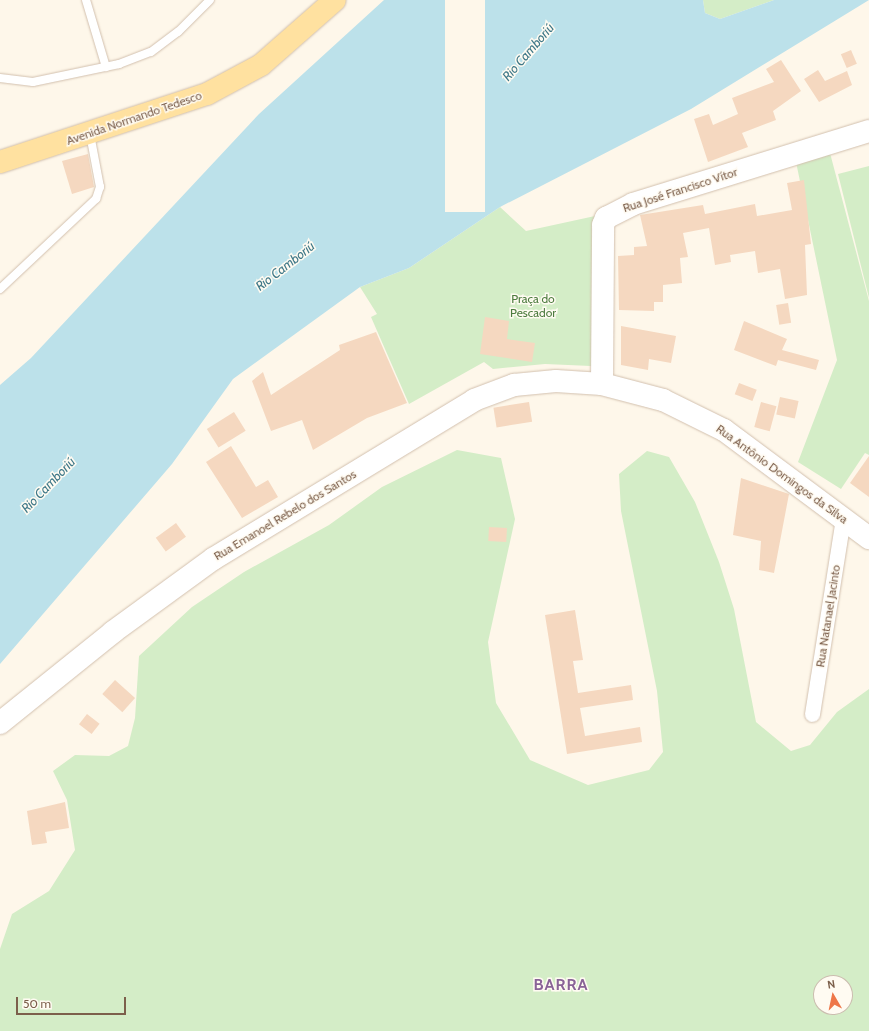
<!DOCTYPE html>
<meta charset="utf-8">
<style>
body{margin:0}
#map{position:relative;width:869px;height:1031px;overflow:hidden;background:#fef7ea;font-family:Cabin,sans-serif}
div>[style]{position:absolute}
.green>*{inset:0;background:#d4edc7}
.water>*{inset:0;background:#bce1ea}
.pier>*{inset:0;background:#fef7ea;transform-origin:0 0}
.building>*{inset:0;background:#f5d8c0;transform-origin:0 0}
.roads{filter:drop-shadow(0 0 1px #d2c0ae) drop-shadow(0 0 1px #d2c0ae)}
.lane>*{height:8px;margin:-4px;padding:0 4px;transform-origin:4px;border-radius:4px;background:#fff}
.street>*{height:15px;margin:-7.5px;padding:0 7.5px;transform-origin:7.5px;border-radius:7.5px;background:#fff}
.secondary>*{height:22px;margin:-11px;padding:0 11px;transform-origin:11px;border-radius:11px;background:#fff}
.primary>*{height:22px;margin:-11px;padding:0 11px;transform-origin:11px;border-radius:11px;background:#ffe1a0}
span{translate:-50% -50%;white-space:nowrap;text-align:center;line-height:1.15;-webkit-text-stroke:3px #fffbf2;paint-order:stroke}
.street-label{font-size:12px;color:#7c5f4b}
.park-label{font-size:12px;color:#4d7c3f}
.water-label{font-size:13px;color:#3f7888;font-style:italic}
.district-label{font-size:16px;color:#896397;font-weight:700;letter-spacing:1px}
.north{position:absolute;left:813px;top:975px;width:40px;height:40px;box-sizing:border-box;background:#fffbf2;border:1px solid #cbbdaf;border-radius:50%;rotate:351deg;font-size:11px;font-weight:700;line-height:16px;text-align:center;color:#7c5f4b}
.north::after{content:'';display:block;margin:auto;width:14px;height:18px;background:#ee7749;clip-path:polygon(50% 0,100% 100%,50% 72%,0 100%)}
.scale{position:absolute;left:16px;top:997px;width:110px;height:18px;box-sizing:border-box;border:2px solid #7c5f4b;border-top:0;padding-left:5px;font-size:12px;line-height:14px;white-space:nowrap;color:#7c5f4b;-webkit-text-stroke:3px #fffbf2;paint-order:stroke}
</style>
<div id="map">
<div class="green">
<i style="clip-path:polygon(703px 0,774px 0,720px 19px,705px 13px)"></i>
<i style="clip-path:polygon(830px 153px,869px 301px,869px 455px,865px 453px,841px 489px,798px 462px,837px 360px,796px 162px)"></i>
<i style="clip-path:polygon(869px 166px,869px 298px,838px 174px)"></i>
<i style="clip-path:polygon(500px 207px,526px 231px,595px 216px,591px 366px,545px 364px,493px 369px,484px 362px,409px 404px,371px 317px,377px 314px,360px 287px,409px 268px)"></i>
<i style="clip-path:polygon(evenodd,457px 450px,501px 458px,515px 519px,488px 642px,496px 703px,530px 760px,588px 785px,649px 770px,663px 752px,657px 691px,621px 511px,619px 474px,647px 451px,669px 457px,695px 502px,719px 562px,734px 609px,756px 722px,791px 751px,810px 745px,837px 712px,869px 689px,869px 1031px,0 1031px,0 949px,12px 914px,49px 891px,75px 850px,67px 800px,53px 771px,75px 755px,109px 756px,128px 746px,135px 718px,139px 656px,192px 607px,244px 572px,329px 525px,382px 487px,457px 450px,821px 983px,845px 983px,845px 1007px,821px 1007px,821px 983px)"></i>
</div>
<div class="water">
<i style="clip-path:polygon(384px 0,703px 0,705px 13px,720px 19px,774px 0,869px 0,691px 109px,500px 207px,409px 268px,360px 287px,233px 379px,172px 464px,0 664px,0 385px,31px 358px,259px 114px)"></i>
</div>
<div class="pier">
<i style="left:445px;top:0;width:40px;height:212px"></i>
</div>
<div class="building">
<i style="left:851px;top:50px;width:15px;height:11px;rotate:67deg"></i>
<i style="clip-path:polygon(781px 60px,801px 91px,773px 111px,776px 120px,742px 133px,748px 147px,708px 162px,694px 119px,709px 114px,713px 125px,738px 114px,732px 98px,774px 82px,766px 69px)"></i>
<i style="clip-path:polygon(818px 70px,825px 81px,847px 71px,852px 85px,819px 102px,804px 79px)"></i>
<i style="clip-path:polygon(88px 154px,94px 187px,72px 194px,62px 161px)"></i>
<i style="clip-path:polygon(804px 180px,811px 244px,805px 245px,807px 295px,785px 299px,780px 269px,758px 273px,755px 251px,730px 255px,731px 262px,715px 265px,709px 228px,683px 233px,688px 257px,680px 258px,682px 283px,663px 285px,663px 302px,654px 302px,654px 311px,619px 310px,618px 256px,634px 255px,634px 247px,647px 246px,640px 215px,703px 205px,705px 214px,755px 204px,757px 216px,792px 210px,787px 183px)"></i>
<i style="left:788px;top:303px;width:20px;height:12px;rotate:81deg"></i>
<i style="clip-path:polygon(485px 317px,509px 321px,507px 339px,535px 343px,532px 362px,480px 354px)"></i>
<i style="clip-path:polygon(744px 321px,787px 339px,782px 350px,819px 360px,816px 370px,778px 360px,776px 366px,734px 350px)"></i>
<i style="clip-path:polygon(621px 326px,676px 336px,671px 363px,649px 359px,648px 370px,621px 365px)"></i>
<i style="clip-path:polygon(376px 332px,407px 403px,367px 418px,313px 450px,302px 420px,271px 431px,252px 381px,263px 372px,271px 395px,340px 350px,339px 345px)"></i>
<i style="left:739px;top:383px;width:19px;height:12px;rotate:21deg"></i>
<i style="left:780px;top:397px;width:19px;height:18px;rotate:12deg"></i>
<i style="left:529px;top:402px;width:20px;height:36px;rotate:81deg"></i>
<i style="left:761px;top:402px;width:16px;height:26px;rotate:15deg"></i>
<i style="left:234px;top:412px;width:22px;height:32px;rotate:58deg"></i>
<i style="clip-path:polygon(231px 446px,256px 487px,268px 480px,278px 497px,242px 518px,206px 462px)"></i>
<i style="clip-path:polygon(869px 456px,869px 497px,850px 483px)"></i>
<i style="clip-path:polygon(741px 478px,789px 494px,774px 573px,759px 570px,761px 541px,733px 535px)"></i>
<i style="left:176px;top:523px;width:17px;height:25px;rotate:54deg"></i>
<i style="left:489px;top:527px;width:18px;height:14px;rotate:3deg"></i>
<i style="clip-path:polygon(575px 610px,583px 660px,573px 661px,578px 693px,631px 685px,633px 700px,580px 708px,585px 736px,640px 727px,642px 742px,567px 754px,545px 615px)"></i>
<i style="left:115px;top:680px;width:27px;height:19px;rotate:42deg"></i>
<i style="left:87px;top:714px;width:16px;height:13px;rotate:38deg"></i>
<i style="clip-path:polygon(65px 802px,69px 828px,45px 832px,47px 843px,32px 845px,27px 811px)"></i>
</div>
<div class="roads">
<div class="lane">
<i style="left:86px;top:0;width:70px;rotate:73.4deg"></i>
<i style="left:0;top:78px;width:33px;rotate:7deg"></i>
<i style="left:33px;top:82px;width:88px;rotate:-11.8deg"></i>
<i style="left:119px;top:64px;width:34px;rotate:-21deg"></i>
<i style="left:151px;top:52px;width:34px;rotate:-37deg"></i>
<i style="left:178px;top:32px;width:45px;rotate:-45deg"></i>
<i style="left:0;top:289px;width:132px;rotate:-43.2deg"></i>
<i style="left:96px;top:199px;width:13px;rotate:-72deg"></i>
<i style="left:100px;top:187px;width:54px;rotate:-100.7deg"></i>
</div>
<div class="street">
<i style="left:812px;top:714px;width:198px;rotate:-81deg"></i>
</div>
<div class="secondary">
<i style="left:602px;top:384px;width:159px;rotate:-89.6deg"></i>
<i style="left:603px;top:225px;width:8px;rotate:-67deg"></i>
<i style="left:606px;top:218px;width:30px;rotate:-27deg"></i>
<i style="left:633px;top:204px;width:247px;rotate:-17.2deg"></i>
<i style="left:0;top:723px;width:145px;rotate:-38.8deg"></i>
<i style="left:113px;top:632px;width:124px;rotate:-36.1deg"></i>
<i style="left:213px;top:559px;width:306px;rotate:-31.3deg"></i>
<i style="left:474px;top:400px;width:43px;rotate:-20.6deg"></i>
<i style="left:514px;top:385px;width:42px;rotate:-5.4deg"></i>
<i style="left:556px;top:381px;width:46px;rotate:3.7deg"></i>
<i style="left:602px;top:384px;width:63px;rotate:14.7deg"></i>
<i style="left:663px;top:400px;width:68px;rotate:26.2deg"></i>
<i style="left:724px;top:430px;width:181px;rotate:36.7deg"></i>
</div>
<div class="primary">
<i style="left:0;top:162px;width:218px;rotate:-18.2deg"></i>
<i style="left:207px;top:94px;width:61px;rotate:-28.2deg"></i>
<i style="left:261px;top:65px;width:98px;rotate:-41.3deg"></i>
</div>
</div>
<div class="street-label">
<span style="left:134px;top:118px;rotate:-19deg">Avenida Normando Tedesco</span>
<span style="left:680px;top:190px;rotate:-18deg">Rua José Francisco Vítor</span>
<span style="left:782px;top:474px;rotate:36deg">Rua Antônio Domingos da Silva</span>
<span style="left:285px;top:515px;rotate:-31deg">Rua Emanoel Rebelo dos Santos</span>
<span style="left:828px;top:616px;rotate:-81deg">Rua Natanael Jacinto</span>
</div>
<div class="park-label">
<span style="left:533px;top:306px">Praça do<br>Pescador</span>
</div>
<div class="water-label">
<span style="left:528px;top:52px;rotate:-49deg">Rio Camboriú</span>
<span style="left:285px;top:266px;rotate:-38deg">Rio Camboriú</span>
<span style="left:48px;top:485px;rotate:-46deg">Rio Camboriú</span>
</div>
<div class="district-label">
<span style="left:561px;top:985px">BARRA</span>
</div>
<div class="north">N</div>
<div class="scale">50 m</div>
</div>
